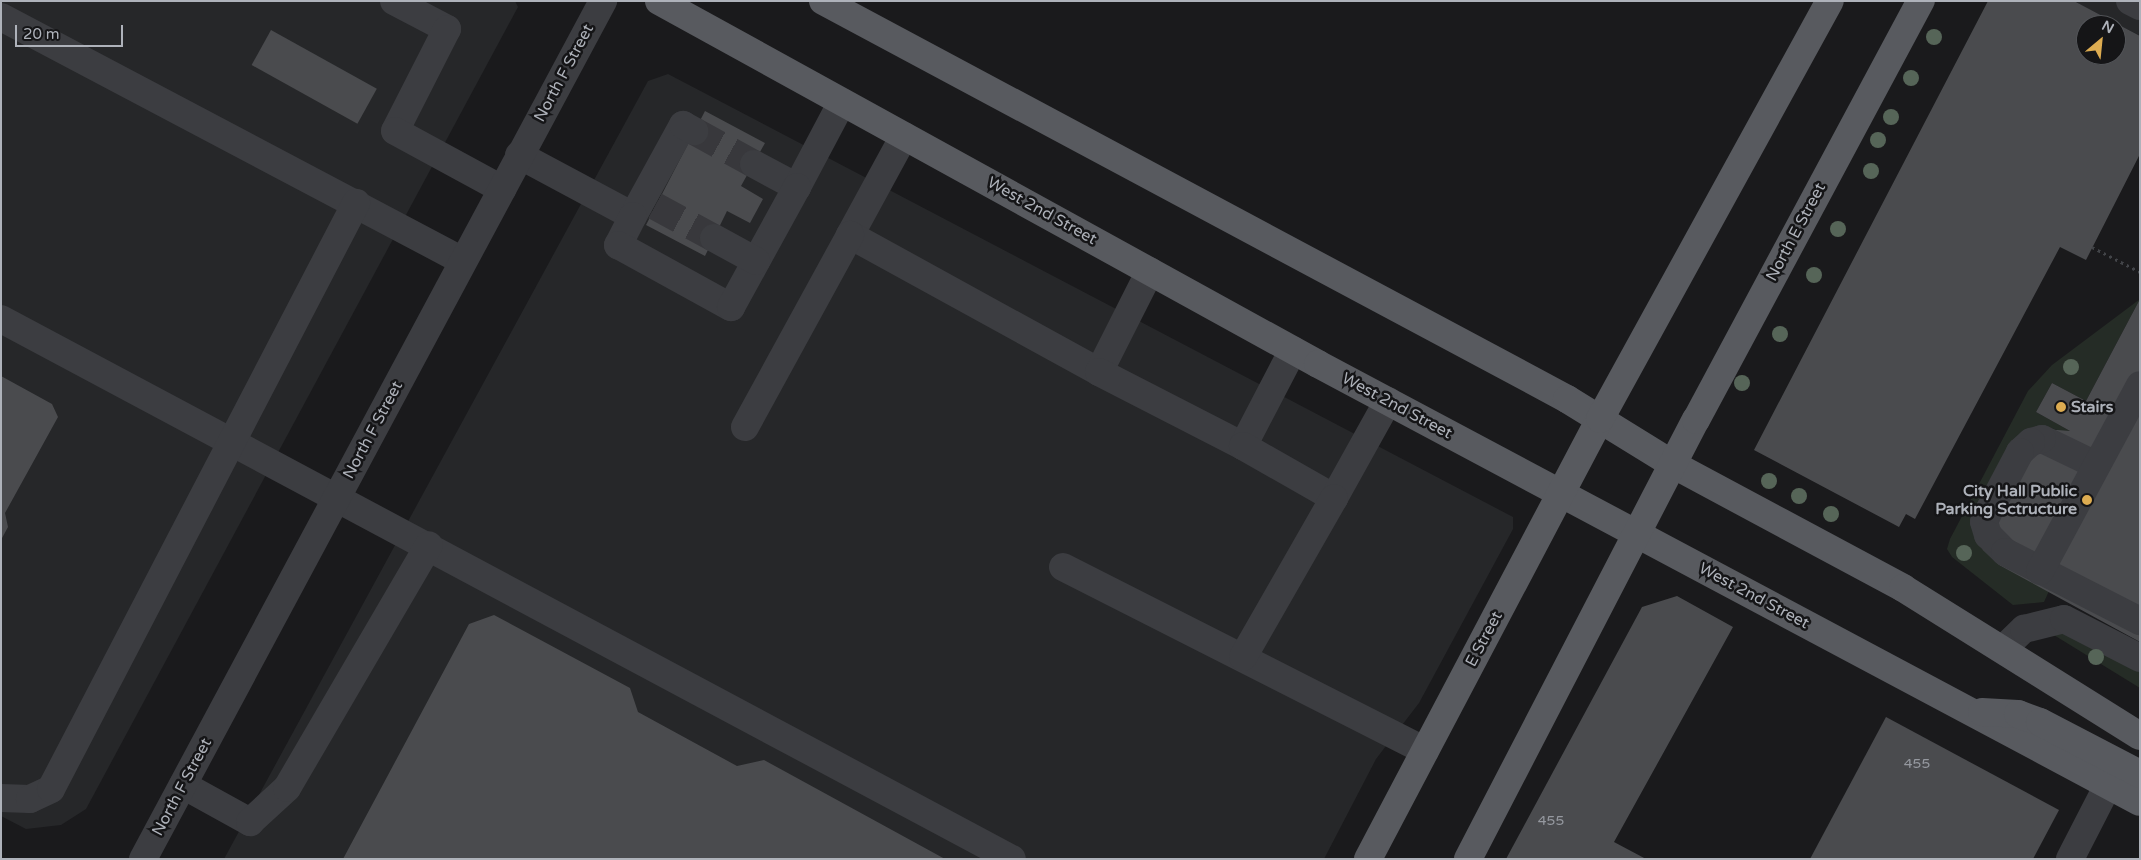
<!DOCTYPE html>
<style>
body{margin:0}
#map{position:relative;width:2141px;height:860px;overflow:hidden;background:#1a1a1c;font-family:"Varela Round",sans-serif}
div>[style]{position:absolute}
.built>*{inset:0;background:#262729}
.green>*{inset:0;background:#252c26}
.building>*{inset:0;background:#4a4b4e;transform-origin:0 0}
.minor-tunnel>*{height:28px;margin-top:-14px;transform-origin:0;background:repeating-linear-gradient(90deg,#38383c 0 28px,transparent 0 42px)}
.path>*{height:3px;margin-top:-1.5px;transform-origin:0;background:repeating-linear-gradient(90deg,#424448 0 2.5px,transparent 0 6.5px)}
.minor>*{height:28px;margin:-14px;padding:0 14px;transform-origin:14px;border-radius:14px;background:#3c3d41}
.major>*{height:28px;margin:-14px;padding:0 14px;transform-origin:14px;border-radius:14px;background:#585a5f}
.trees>*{width:16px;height:16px;margin:-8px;border-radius:50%;background:#566558}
.dots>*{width:14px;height:14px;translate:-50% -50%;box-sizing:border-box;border:2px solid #151517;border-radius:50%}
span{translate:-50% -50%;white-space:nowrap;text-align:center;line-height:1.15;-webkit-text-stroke:5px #151517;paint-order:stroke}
.number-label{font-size:14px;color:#95989f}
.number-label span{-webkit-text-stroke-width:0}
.street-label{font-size:16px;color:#aeb2ba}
.poi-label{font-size:16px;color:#aeb2ba;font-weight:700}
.left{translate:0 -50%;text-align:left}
.right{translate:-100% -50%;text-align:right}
.frame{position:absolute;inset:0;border:2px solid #aeb2ba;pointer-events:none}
.north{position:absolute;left:2076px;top:15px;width:50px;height:50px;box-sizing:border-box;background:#151517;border:1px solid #525458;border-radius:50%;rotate:28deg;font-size:14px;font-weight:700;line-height:20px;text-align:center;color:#aeb2ba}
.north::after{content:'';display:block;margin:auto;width:18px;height:22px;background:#ddac51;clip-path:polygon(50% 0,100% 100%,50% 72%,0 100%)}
.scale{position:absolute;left:15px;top:25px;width:108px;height:22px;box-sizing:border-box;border:2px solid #aeb2ba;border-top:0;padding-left:6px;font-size:15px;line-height:18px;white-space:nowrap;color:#aeb2ba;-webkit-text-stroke:4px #151517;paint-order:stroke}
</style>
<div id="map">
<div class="built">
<i style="clip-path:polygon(1px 1px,515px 1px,518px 7px,86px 809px,61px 825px,26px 829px,1px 816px)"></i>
<i style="clip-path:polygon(2074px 1px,2140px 1px,2140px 36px,2079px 4px)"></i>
<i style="clip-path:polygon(668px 74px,1513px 517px,1513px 529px,1419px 703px,1376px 759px,1324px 859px,224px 859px,648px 81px)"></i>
</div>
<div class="green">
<i style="clip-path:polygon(2140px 299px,2086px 401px,2052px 383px,2036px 412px,2070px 431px,2069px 434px,2045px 426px,2031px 428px,2011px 442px,1984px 550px,1999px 565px,2049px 591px,2044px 602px,2013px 605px,1952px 557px,1947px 549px,1950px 539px,2028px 391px,2052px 365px)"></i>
<i style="clip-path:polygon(2056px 629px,2140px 669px,2140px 688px,2049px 632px)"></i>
</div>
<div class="building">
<i style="clip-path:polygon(evenodd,1988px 1px,2074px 1px,2140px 36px,2140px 154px,2086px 260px,2060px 247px,1915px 519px,1906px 514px,1899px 527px,1754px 450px,1988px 1px,2086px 25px,2116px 25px,2116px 55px,2086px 55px,2086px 25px)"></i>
<i style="left:271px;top:30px;width:121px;height:40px;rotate:29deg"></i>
<i style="clip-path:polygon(705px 111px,765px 143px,741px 186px,763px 199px,750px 223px,727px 211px,705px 256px,646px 225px)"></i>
<i style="clip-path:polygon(2140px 299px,2140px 642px,1999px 565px,1983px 550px,1977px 535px,2011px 441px,2031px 428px,2070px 431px,2036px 412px,2052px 383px,2086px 401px)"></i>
<i style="clip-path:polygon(1px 376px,52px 404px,58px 417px,5px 513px,8px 527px,1px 540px)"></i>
<i style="clip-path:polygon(1677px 596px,1733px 627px,1614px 842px,1646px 859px,1506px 859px,1642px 607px)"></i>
<i style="clip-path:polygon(494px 615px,630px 688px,638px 712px,737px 766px,764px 760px,945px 859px,343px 859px,469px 624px)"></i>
<i style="clip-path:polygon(1886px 717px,2059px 810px,2033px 859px,1810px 859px)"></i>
</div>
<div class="minor-tunnel">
<i style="left:694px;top:131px;width:68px;rotate:28.8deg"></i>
<i style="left:655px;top:206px;width:67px;rotate:28.5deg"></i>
</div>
<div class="path">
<i style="left:2092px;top:247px;width:54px;rotate:27.5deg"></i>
</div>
<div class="minor">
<i style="left:394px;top:1px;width:60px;rotate:27.8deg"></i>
<i style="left:447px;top:29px;width:114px;rotate:117deg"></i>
<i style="left:395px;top:131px;width:122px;rotate:28.5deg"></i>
<i style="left:2130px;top:1px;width:11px;rotate:27deg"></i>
<i style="left:1px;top:17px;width:522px;rotate:27.84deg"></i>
<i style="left:904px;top:136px;width:113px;rotate:118.6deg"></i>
<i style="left:850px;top:235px;width:284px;rotate:28.8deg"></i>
<i style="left:1099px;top:372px;width:113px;rotate:-63.2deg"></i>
<i style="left:519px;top:155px;width:129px;rotate:28.2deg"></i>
<i style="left:633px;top:216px;width:104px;rotate:-61.2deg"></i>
<i style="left:683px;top:125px;width:13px;rotate:29deg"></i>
<i style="left:754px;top:164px;width:49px;rotate:28.1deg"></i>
<i style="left:797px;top:187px;width:96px;rotate:-62.1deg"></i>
<i style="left:633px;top:216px;width:33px;rotate:117deg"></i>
<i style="left:618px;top:245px;width:129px;rotate:28.8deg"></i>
<i style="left:731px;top:307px;width:137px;rotate:-61.2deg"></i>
<i style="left:714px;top:238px;width:48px;rotate:28.7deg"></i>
<i style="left:1px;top:319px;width:1146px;rotate:28.11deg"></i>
<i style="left:1099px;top:372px;width:162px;rotate:27.2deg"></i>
<i style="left:1243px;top:446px;width:108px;rotate:-62.5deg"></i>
<i style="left:745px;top:427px;width:219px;rotate:-61.3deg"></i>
<i style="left:1243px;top:446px;width:105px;rotate:29.7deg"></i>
<i style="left:1334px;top:498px;width:111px;rotate:-60.9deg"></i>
<i style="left:2096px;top:465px;width:60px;rotate:-154.3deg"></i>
<i style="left:2042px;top:439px;width:11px;rotate:165deg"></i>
<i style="left:2031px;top:442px;width:15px;rotate:138deg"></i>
<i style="left:2020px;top:452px;width:64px;rotate:117.8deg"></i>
<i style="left:1990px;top:509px;width:14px;rotate:115deg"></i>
<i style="left:1984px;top:522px;width:14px;rotate:73deg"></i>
<i style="left:1988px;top:535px;width:24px;rotate:45deg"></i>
<i style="left:2005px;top:552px;width:152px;rotate:27.1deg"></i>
<i style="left:1063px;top:567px;width:406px;rotate:26.9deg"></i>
<i style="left:2040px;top:571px;width:211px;rotate:-61.7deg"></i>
<i style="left:2004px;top:648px;width:28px;rotate:-44deg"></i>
<i style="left:2024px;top:629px;width:41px;rotate:-14deg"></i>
<i style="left:2064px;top:619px;width:85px;rotate:27.2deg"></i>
<i style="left:1243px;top:657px;width:183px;rotate:-60.2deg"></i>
<i style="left:183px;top:785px;width:77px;rotate:28.9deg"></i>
<i style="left:250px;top:822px;width:50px;rotate:-42.6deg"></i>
<i style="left:287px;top:788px;width:281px;rotate:-59.7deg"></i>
<i style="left:1px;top:798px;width:29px;rotate:2deg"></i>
<i style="left:30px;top:799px;width:23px;rotate:-25deg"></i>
<i style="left:51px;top:789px;width:661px;rotate:-62.5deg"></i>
<i style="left:143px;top:859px;width:974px;rotate:-61.8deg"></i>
<i style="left:2070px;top:859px;width:83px;rotate:-62.8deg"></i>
</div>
<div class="major">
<i style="left:659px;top:1px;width:752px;rotate:28.85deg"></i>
<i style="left:1318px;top:364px;width:931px;rotate:28.05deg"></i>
<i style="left:823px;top:1px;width:844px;rotate:28.14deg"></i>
<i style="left:1567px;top:399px;width:126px;rotate:31.7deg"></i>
<i style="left:1674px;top:465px;width:260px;rotate:28.2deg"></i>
<i style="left:1903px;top:588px;width:279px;rotate:32deg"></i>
<i style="left:1982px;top:712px;width:36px;rotate:3deg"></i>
<i style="left:2018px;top:714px;width:23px;rotate:20deg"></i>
<i style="left:2040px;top:722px;width:113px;rotate:27.5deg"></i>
<i style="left:1368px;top:859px;width:497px;rotate:-62.2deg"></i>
<i style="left:1600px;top:419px;width:477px;rotate:-61.2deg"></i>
<i style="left:1468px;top:859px;width:495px;rotate:-62.6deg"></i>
<i style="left:1696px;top:420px;width:476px;rotate:-61.8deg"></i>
</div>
<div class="trees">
<i style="left:1934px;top:37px"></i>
<i style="left:1911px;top:78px"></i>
<i style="left:1891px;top:117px"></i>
<i style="left:1878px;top:140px"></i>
<i style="left:1871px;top:171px"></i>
<i style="left:1838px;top:229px"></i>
<i style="left:1814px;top:275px"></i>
<i style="left:1780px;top:334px"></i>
<i style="left:2071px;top:367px"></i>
<i style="left:1742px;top:383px"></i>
<i style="left:1769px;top:481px"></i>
<i style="left:1799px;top:496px"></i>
<i style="left:1831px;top:514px"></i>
<i style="left:1964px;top:553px"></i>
<i style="left:2096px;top:657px"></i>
</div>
<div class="dots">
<i style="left:2061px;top:407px;background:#ddac51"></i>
<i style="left:2087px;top:500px;background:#ddac51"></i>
</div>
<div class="number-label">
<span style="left:1917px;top:764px">455</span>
<span style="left:1551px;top:821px">455</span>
</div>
<div class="street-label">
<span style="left:564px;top:73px;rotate:-62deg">North F Street</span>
<span style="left:1042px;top:211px;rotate:29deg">West 2nd Street</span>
<span style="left:1796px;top:232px;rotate:-62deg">North E Street</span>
<span style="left:1397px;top:406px;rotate:28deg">West 2nd Street</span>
<span style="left:373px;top:430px;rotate:-62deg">North F Street</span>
<span style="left:1754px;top:596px;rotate:28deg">West 2nd Street</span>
<span style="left:1484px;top:639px;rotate:-62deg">E Street</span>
<span style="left:182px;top:787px;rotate:-62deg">North F Street</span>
</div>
<div class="poi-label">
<span class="left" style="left:2071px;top:407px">Stairs</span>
<span class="right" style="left:2077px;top:500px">City Hall Public<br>Parking Sctructure</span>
</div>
<div class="frame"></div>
<div class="north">N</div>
<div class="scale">20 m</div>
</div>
